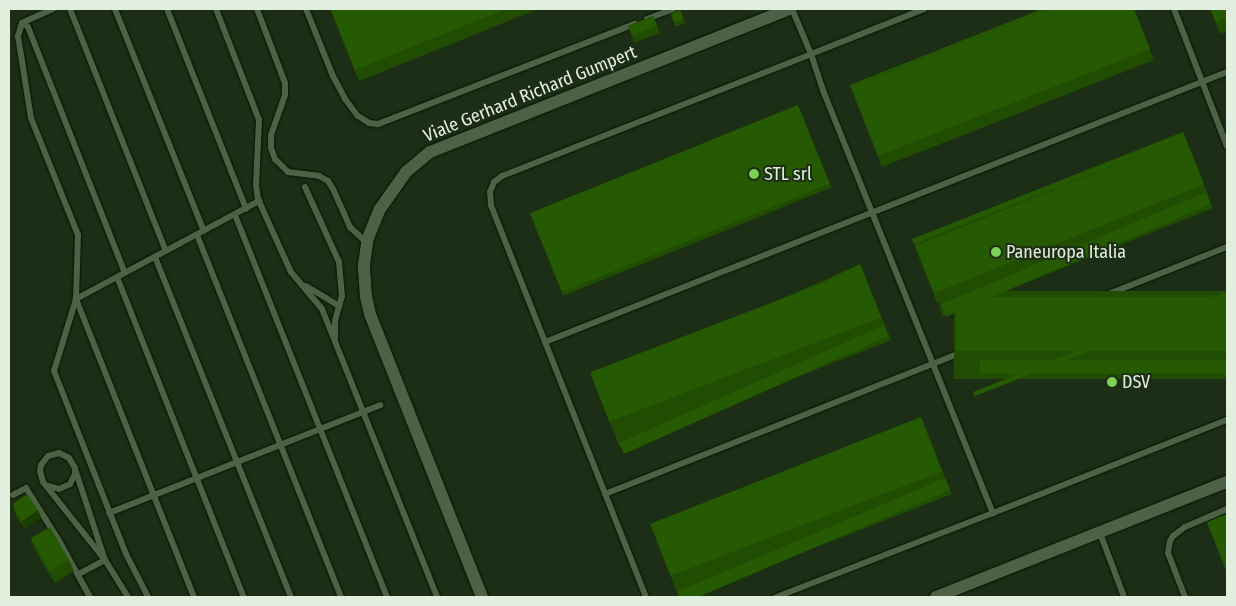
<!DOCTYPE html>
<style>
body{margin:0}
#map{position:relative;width:1236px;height:606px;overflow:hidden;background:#1c2e15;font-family:"Fira Sans Condensed",sans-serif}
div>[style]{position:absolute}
.roads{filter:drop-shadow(0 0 1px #061601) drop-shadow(0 0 1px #061601)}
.service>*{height:6px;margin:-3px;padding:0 3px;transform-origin:3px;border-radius:3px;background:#4d6146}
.minor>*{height:12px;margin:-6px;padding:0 6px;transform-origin:6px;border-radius:6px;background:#4d6146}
.wall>*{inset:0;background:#204d02;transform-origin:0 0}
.shaded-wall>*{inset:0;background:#1a3e01}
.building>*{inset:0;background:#255902;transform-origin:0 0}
.dots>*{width:14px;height:14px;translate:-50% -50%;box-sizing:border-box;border:2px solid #1c2e15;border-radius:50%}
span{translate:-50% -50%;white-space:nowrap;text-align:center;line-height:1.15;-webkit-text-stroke:4px #1c2e15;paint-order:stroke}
.street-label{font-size:18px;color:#e2eede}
.poi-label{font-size:18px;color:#e2eede}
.left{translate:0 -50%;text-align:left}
.frame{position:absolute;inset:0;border:10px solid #e2eede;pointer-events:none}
</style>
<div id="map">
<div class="roads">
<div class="service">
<i style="left:53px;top:9px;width:34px;rotate:156deg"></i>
<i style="left:22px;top:23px;width:14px;rotate:107deg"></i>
<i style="left:18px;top:36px;width:83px;rotate:81deg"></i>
<i style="left:31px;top:118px;width:126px;rotate:68.1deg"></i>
<i style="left:78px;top:235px;width:64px;rotate:91.8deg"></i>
<i style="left:76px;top:299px;width:75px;rotate:107deg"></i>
<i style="left:54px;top:371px;width:197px;rotate:68.5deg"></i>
<i style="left:126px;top:554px;width:48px;rotate:62.9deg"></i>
<i style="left:70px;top:9px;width:260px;rotate:68.4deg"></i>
<i style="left:115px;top:9px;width:239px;rotate:68.2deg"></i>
<i style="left:167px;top:9px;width:215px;rotate:68.4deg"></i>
<i style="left:216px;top:9px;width:119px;rotate:68.8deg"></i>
<i style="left:259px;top:120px;width:65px;rotate:92.6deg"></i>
<i style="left:256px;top:185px;width:14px;rotate:82deg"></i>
<i style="left:258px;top:199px;width:80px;rotate:65.7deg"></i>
<i style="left:291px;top:272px;width:48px;rotate:50deg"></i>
<i style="left:322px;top:309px;width:310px;rotate:68.2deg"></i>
<i style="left:257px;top:9px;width:79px;rotate:69.3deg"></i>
<i style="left:285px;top:83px;width:12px;rotate:90deg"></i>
<i style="left:285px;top:95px;width:42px;rotate:109.3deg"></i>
<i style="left:271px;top:135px;width:13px;rotate:90deg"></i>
<i style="left:271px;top:148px;width:12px;rotate:70deg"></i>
<i style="left:275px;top:159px;width:18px;rotate:45deg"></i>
<i style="left:288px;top:172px;width:31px;rotate:7deg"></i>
<i style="left:319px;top:176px;width:10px;rotate:29deg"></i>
<i style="left:328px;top:181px;width:9px;rotate:58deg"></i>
<i style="left:333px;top:189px;width:42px;rotate:65.9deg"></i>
<i style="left:350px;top:227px;width:23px;rotate:43deg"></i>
<i style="left:306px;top:9px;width:72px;rotate:68.1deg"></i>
<i style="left:333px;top:76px;width:26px;rotate:62deg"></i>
<i style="left:345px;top:99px;width:21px;rotate:53deg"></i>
<i style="left:358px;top:116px;width:13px;rotate:32deg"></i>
<i style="left:369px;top:123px;width:9px;rotate:6deg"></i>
<i style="left:378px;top:124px;width:276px;rotate:-21.3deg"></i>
<i style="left:792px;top:9px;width:49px;rotate:67.1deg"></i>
<i style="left:811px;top:54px;width:122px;rotate:-21.7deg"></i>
<i style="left:1174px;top:9px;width:147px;rotate:68.9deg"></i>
<i style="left:647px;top:19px;width:28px;rotate:-21deg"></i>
<i style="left:21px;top:26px;width:4px;rotate:-27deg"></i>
<i style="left:25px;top:24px;width:4px;rotate:45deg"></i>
<i style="left:28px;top:27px;width:264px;rotate:68.5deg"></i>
<i style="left:305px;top:187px;width:82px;rotate:65.6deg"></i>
<i style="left:339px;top:262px;width:34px;rotate:85deg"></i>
<i style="left:342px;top:296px;width:10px;rotate:107deg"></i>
<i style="left:235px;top:215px;width:411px;rotate:68.3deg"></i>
<i style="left:197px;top:235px;width:390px;rotate:68.3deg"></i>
<i style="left:155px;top:257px;width:366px;rotate:68.2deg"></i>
<i style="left:117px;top:277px;width:344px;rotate:68.4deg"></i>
<i style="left:306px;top:286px;width:39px;rotate:31deg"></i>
<i style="left:339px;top:306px;width:16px;rotate:105deg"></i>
<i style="left:335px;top:321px;width:17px;rotate:90deg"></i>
<i style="left:545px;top:342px;width:734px;rotate:-21.6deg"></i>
<i style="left:76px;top:472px;width:93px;rotate:71.8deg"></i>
<i style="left:105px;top:560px;width:44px;rotate:58.1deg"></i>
<i style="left:48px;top:486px;width:11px;rotate:15deg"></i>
<i style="left:59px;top:489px;width:12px;rotate:-24deg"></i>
<i style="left:70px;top:484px;width:11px;rotate:-63deg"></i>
<i style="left:75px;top:474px;width:6px;rotate:-90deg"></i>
<i style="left:75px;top:468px;width:12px;rotate:-121deg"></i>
<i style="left:69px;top:458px;width:11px;rotate:-153deg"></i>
<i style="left:59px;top:453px;width:11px;rotate:165deg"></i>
<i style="left:48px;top:456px;width:11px;rotate:128deg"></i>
<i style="left:41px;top:465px;width:6px;rotate:99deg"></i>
<i style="left:40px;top:471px;width:11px;rotate:75deg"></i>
<i style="left:43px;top:482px;width:100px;rotate:51.5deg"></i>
<i style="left:105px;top:560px;width:30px;rotate:152deg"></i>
<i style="left:605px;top:494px;width:669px;rotate:-21.66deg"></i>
<i style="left:13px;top:495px;width:15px;rotate:-28deg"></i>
<i style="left:26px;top:488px;width:60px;rotate:57.9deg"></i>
<i style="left:58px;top:539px;width:66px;rotate:61.1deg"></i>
<i style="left:109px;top:513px;width:292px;rotate:-21.7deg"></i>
<i style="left:993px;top:513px;width:252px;rotate:-21.7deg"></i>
<i style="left:1100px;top:533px;width:68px;rotate:69.4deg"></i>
<i style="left:194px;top:597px;width:321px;rotate:-111.6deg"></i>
<i style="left:76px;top:299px;width:208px;rotate:-28.2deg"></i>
<i style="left:646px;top:597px;width:422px;rotate:-111.6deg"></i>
<i style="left:491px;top:205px;width:13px;rotate:-94deg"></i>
<i style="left:490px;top:192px;width:11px;rotate:-68deg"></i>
<i style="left:494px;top:182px;width:10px;rotate:-37deg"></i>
<i style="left:502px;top:176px;width:332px;rotate:-21.5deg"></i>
<i style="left:811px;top:54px;width:41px;rotate:71.6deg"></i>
<i style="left:824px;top:93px;width:453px;rotate:68.1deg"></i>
<i style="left:993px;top:513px;width:233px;rotate:158.8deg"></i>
<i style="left:1185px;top:597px;width:47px;rotate:-111.1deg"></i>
<i style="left:1168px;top:553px;width:12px;rotate:-81deg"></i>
<i style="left:1170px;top:541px;width:6px;rotate:-59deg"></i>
<i style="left:1173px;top:536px;width:15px;rotate:-37deg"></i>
<i style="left:1185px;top:527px;width:46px;rotate:-23.2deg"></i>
</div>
<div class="minor">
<i style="left:482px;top:597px;width:304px;rotate:-111.6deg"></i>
<i style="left:370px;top:314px;width:17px;rotate:-103deg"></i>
<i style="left:366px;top:297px;width:32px;rotate:-94deg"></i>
<i style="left:364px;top:265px;width:27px;rotate:-82deg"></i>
<i style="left:368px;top:238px;width:31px;rotate:-68deg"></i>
<i style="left:380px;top:209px;width:45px;rotate:-54.9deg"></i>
<i style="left:406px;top:172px;width:31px;rotate:-40deg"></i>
<i style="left:430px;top:152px;width:387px;rotate:-21.7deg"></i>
<i style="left:936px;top:597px;width:313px;rotate:-21.6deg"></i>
</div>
</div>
<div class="wall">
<i style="clip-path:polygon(330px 9px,538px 9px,359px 81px)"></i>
<i style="clip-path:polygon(1134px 9px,1154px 60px,882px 167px,850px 85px)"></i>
<i style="clip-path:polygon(1210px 9px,1227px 9px,1227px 31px,1220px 34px)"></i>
<i style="left:680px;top:10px;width:14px;height:10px;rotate:69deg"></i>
<i style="left:653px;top:16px;width:18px;height:27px;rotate:68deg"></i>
<i style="left:798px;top:105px;width:89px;height:289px;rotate:68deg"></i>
<i style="clip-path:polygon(1185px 137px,1213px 208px,942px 316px,939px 302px,937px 303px,912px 239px)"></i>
<i style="clip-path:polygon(860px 264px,891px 340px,620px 447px,594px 383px)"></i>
<i style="left:1227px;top:291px;width:88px;height:273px;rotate:90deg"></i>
<i style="clip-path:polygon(921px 417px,945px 478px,952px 494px,688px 597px,679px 597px,656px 539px)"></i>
<i style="clip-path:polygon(13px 504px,38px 510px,41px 517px,25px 528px,17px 518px)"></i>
<i style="clip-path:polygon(31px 539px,69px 560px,74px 571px,55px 583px,35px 550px)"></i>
</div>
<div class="shaded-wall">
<i style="clip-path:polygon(38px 510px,41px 517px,25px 528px,22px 521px)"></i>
</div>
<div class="building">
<i style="clip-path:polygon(331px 9px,506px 9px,355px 70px)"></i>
<i style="clip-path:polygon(1042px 9px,1049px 9px,851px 87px,853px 94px,850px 85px)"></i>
<i style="clip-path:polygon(1049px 9px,1134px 9px,1150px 49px,878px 156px,851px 87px)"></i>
<i style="clip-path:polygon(1210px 9px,1227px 9px,1227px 18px,1216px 22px)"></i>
<i style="clip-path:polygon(680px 10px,683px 19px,674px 23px,671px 14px)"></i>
<i style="left:653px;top:16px;width:10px;height:27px;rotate:66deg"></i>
<i style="left:798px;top:105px;width:85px;height:289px;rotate:68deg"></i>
<i style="clip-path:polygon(1183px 132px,1185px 137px,914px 244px,917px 252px,912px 239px)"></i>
<i style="left:1185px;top:137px;width:51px;height:291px;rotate:68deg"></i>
<i style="left:1206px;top:192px;width:13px;height:288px;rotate:67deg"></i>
<i style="left:860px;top:264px;width:4px;height:290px;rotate:63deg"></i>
<i style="left:862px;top:268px;width:53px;height:291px;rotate:69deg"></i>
<i style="clip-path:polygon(1227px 291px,1227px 297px,975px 396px,978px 404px,973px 392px)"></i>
<i style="left:1227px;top:297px;width:54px;height:271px;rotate:90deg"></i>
<i style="left:884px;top:325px;width:12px;height:290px;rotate:66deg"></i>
<i style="left:1227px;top:360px;width:14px;height:247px;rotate:90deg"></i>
<i style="clip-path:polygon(921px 417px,923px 422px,652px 528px,654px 534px,650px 524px)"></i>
<i style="left:923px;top:422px;width:53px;height:291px;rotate:69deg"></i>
<i style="left:945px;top:478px;width:13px;height:291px;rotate:67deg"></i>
<i style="clip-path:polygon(27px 494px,38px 510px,22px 521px,14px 510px,16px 508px,13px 504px)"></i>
<i style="clip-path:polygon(1227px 514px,1227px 573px,1207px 522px)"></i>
<i style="left:50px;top:527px;width:38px;height:22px;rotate:60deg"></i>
</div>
<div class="dots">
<i style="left:754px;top:174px;background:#7cd155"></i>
<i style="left:996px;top:252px;background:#7cd155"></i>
<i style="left:1112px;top:382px;background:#7cd155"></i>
</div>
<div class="street-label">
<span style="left:530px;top:94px;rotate:-22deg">Viale Gerhard Richard Gumpert</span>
</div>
<div class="poi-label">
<span class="left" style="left:764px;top:174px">STL srl</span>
<span class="left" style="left:1006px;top:252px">Paneuropa Italia</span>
<span class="left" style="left:1122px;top:382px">DSV</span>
</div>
<div class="frame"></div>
</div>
